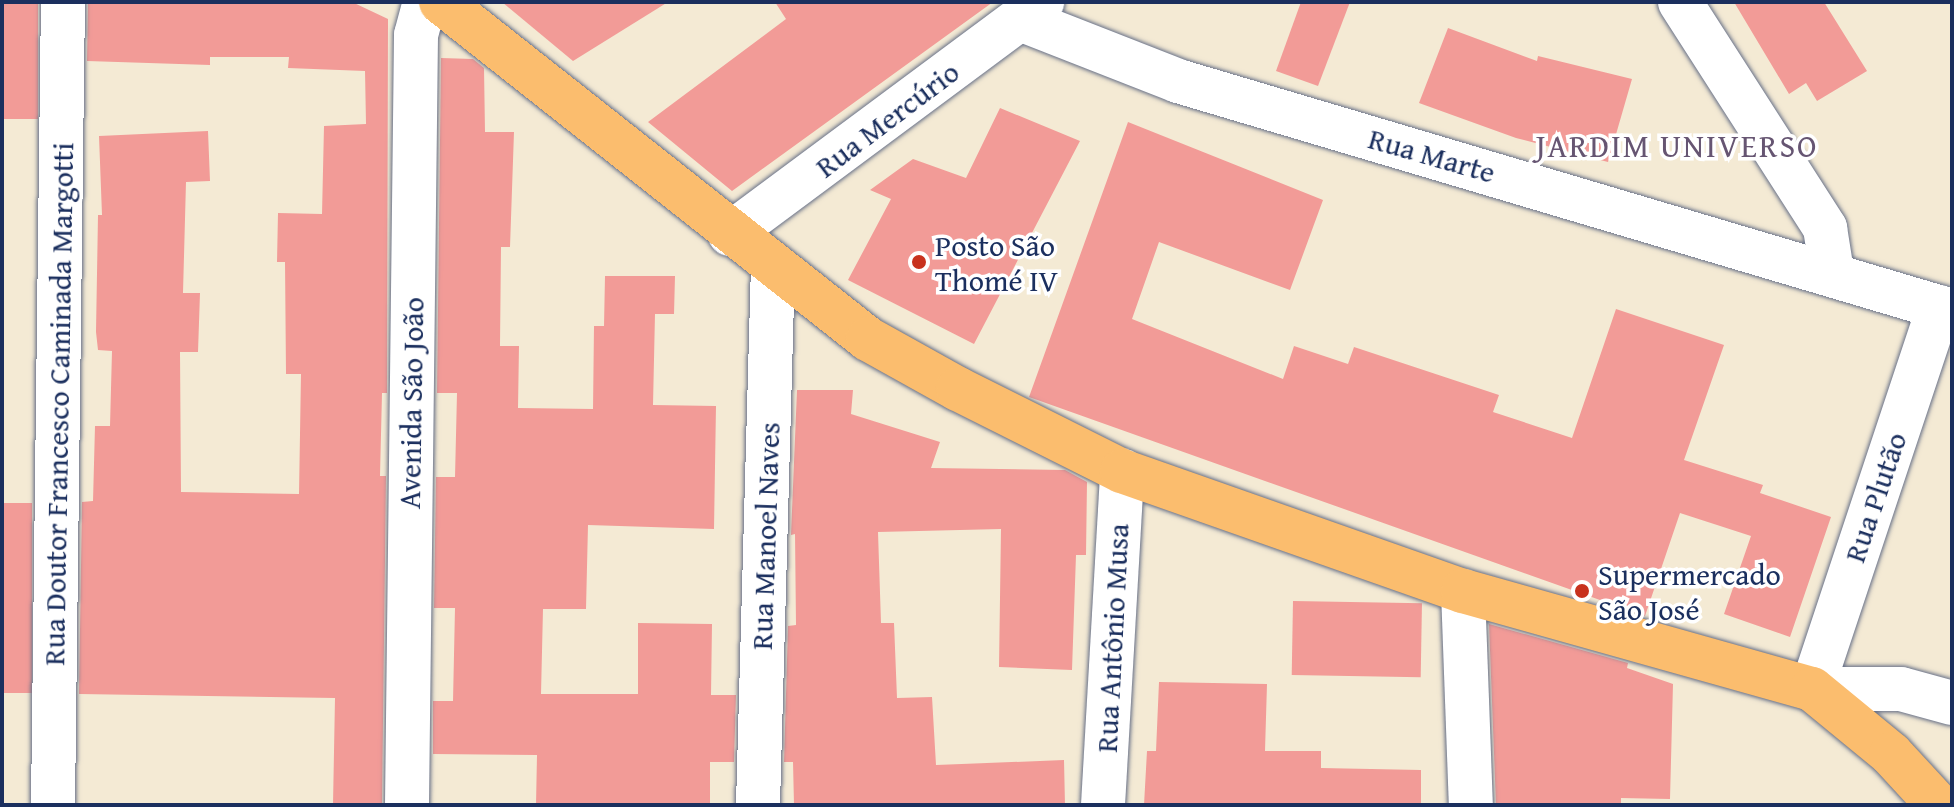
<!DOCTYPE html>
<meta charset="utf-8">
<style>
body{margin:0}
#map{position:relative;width:1954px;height:807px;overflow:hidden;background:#f4ead4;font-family:"Gentium Book Plus",serif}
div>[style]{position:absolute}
.building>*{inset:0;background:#f29b97;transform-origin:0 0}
.roads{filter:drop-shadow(0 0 2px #677087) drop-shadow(0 0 2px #677087)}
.minor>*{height:44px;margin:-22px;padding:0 22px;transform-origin:22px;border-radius:22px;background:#fff}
.major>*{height:44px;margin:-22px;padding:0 22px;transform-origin:22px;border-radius:22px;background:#fbbd6e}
.dots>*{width:22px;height:22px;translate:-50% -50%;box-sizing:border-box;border:4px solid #fff;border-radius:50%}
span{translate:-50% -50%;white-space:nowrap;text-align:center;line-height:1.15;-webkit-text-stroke:7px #fff;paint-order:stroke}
.street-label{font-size:30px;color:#1b2f5e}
.poi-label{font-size:30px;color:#1b2f5e}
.left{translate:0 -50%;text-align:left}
.neighbourhood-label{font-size:32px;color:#665572;letter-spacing:2px}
.frame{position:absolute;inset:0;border:4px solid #1b2f5e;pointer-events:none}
</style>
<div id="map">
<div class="building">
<i style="left:2px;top:2px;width:36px;height:117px"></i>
<i style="clip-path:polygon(88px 2px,352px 2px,388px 19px,387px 393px,382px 393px,380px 476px,386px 476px,382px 805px,333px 805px,335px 698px,79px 694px,82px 502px,93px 501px,95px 426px,110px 426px,112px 351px,98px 350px,96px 332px,98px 215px,102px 215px,99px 136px,208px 131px,210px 181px,186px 182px,183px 293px,200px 293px,198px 352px,180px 352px,181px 492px,299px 494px,301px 374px,286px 374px,285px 262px,277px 262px,278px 213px,322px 214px,324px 126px,366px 124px,365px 71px,288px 68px,289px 57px,210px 57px,210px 65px,87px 61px)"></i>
<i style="clip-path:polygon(502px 2px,668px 2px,573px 61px)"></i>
<i style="clip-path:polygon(775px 2px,993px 2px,732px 191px,648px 122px,786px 19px)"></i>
<i style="clip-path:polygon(1301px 2px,1350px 2px,1318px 86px,1276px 71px)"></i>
<i style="clip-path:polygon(1734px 2px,1824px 2px,1867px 71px,1817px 101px,1806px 83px,1789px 94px)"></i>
<i style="clip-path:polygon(1448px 28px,1537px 61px,1538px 56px,1632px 79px,1608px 162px,1516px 138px,1419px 103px)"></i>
<i style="clip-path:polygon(441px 58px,473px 59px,484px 68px,485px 132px,514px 132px,510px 247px,501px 247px,500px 346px,519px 346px,518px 408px,593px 409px,594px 326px,604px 326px,605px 276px,675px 276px,674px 314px,655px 314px,653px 405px,716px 406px,714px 529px,588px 525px,586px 609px,543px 609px,541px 694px,638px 694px,638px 623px,712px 624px,711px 695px,736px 695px,734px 762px,710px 762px,710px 805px,536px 805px,537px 755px,433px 754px,433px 701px,453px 701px,455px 608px,434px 608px,436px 477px,455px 477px,457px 393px,437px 393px)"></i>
<i style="clip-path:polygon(1000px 108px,1080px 141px,974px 344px,848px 280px,891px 199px,870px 190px,913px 159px,966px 178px)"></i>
<i style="clip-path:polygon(1128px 122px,1323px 200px,1290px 290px,1159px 242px,1132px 319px,1283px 379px,1294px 346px,1348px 364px,1354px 347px,1499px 395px,1493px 412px,1572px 438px,1616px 309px,1724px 345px,1684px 460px,1763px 485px,1760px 493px,1831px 517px,1790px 637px,1724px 614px,1751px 536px,1680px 513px,1645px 616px,1029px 397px)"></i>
<i style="clip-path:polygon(797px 390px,853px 390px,851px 414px,940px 442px,931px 468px,1065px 470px,1087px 482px,1086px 555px,1076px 555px,1072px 670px,999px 667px,1001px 529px,878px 532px,881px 623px,894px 623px,897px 698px,932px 697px,936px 765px,1064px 760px,1065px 805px,794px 805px,793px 762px,784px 762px,788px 626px,796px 625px,795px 534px,791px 535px)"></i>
<i style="left:2px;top:503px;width:30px;height:190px"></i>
<i style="left:1293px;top:601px;width:129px;height:74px;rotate:1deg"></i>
<i style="clip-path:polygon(1489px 624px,1628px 663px,1627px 668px,1673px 684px,1670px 799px,1621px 798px,1621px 805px,1496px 805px)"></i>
<i style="clip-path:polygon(1159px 682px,1267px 684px,1265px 751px,1321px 751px,1321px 768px,1421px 770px,1421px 805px,1144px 805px,1147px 751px,1156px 751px)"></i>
</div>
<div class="roads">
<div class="minor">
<i style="left:1680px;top:2px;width:269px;rotate:57.3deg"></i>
<i style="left:1825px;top:228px;width:45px;rotate:81deg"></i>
<i style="left:1020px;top:19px;width:170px;rotate:21.4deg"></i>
<i style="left:1178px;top:81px;width:807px;rotate:16.55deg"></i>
<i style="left:730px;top:234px;width:389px;rotate:-36.6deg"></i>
<i style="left:1939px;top:307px;width:403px;rotate:108.4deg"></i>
<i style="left:1812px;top:689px;width:89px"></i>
<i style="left:1901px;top:689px;width:53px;rotate:15.4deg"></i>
<i style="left:1463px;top:591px;width:214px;rotate:87.9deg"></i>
<i style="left:53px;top:805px;width:803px;rotate:-89.29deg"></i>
<i style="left:407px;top:805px;width:770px;rotate:-89.33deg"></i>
<i style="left:416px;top:35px;width:34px;rotate:-75deg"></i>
<i style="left:758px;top:805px;width:539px;rotate:-88.41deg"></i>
<i style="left:1103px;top:805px;width:335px;rotate:-86.7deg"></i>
</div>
<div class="major">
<i style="left:441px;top:2px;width:544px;rotate:38.28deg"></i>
<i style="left:868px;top:339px;width:103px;rotate:29.1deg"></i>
<i style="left:958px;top:389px;width:183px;rotate:26.6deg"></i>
<i style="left:1122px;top:471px;width:361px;rotate:19.4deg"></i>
<i style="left:1463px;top:591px;width:362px;rotate:15.7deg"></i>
<i style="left:1812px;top:689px;width:102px;rotate:39.4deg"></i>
<i style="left:1891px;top:754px;width:69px;rotate:47.3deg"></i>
</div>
</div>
<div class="dots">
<i style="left:919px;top:262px;background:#c8321e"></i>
<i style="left:1582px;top:591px;background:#c8321e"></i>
</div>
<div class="street-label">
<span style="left:887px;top:119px;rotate:-37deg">Rua Mercúrio</span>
<span style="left:1432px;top:155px;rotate:16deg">Rua Marte</span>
<span style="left:411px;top:403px;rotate:-89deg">Avenida São João</span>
<span style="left:58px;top:404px;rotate:-89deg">Rua Doutor Francesco Caminada Margotti</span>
<span style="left:1875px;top:497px;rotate:-71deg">Rua Plutão</span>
<span style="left:765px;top:536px;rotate:-88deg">Rua Manoel Naves</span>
<span style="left:1112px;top:638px;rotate:-87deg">Rua Antônio Musa</span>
</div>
<div class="poi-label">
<span class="left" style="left:935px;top:262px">Posto São<br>Thomé IV</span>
<span class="left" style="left:1598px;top:591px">Supermercado<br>São José</span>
</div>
<div class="neighbourhood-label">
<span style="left:1677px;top:146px">JARDIM UNIVERSO</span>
</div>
<div class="frame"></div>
</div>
